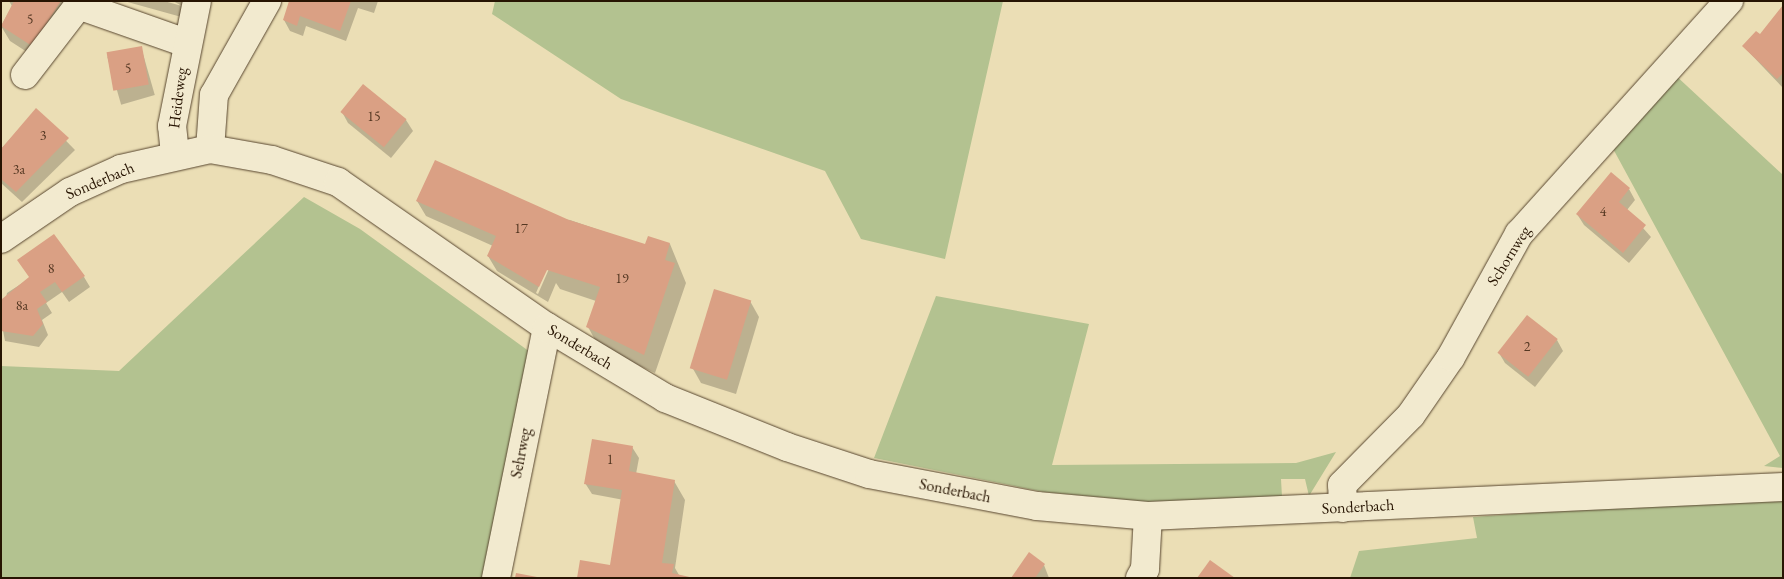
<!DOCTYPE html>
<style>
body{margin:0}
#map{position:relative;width:1784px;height:579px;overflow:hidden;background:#ebdeb5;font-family:"EB Garamond",serif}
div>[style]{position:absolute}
.green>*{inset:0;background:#b3c290}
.shadow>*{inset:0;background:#0003;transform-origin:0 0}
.building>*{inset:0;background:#daa084;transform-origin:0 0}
.roads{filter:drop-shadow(0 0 1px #58462f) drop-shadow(0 0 1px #58462f)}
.street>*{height:28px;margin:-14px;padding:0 14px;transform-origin:14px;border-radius:14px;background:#f2eacf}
.secondary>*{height:28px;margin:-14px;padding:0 14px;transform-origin:14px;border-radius:14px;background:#f2eacf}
span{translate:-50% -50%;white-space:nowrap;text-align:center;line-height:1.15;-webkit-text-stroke:4px #f2eacf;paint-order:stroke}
.number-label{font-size:14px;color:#543722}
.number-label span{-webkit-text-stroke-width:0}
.street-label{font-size:16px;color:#271402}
.frame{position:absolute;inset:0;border:2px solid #271402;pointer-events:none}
</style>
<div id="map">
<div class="green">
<i style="clip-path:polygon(495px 1px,1003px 1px,945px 259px,861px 239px,825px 171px,621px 99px,492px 14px)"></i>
<i style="clip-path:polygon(1673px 73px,1783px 175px,1783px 468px,1764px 466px,1780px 456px,1611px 145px)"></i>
<i style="clip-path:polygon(304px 197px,360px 229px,530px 352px,486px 578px,1px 578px,1px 366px,119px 371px)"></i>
<i style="clip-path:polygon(936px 296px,1089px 324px,1052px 465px,1296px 463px,1336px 452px,1309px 496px,1305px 479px,1281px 479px,1282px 497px,1148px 502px,1044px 492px,874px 458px)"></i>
<i style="clip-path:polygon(1752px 497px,1783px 500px,1783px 578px,1350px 578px,1359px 551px,1477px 538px,1473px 517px)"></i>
</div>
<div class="shadow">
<i style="clip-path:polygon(9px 1px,79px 1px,41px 61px,10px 41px,1px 26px,12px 6px)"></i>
<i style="clip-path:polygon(124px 1px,164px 1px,182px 6px,173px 1px,190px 1px,185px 18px)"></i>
<i style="clip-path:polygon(291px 1px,378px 1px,374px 13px,358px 8px,346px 41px,306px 26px,303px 36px,290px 31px,284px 20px)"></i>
<i style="clip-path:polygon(1783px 8px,1783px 88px,1744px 47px,1760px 36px)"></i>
<i style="left:141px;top:47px;width:50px;height:35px;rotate:74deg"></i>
<i style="clip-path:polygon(363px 86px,406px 120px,413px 131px,391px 158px,348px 123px,342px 112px)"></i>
<i style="clip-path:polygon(36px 110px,75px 150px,22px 202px,1px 183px,1px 149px)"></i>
<i style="clip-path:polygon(1629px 189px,1635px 200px,1627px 210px,1651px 237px,1629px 263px,1584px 225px,1577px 214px)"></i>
<i style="clip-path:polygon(evenodd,417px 201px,570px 220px,646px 246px,670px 244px,686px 283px,655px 373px,599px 347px,588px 327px,596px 301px,560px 289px,556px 283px,548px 302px,497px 271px,488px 256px,493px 246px,426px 216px,417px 201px,559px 239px,559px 246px,538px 294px,536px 293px,559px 239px)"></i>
<i style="clip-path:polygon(84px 277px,90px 287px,69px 302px,62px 292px,46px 303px,52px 313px,42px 320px,48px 335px,39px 347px,5px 341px,1px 320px,7px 293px,30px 278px)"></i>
<i style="clip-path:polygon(750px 301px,759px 317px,736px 394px,701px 383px,692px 367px)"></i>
<i style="clip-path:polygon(1557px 340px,1563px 351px,1535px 387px,1505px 363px,1499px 353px)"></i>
<i style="clip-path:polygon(632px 447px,639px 458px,636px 474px,674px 481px,685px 500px,675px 568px,679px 575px,611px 566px,624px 500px,592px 494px,585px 483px)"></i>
<i style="clip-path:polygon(1044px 565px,1049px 578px,1012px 578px)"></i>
</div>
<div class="building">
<i style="clip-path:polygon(14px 1px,61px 1px,32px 46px,1px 26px)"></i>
<i style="clip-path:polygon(289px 1px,351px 1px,340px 31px,300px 16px,297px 26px,283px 20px)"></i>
<i style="clip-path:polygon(1783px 5px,1783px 73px,1777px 79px,1742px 46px,1756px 31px,1760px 34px)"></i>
<i style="left:142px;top:46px;width:39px;height:36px;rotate:80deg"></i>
<i style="left:363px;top:84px;width:56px;height:36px;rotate:39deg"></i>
<i style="clip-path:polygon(36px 108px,69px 138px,16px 192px,1px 179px,1px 149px)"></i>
<i style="clip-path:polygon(435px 160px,569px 220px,645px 244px,648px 236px,670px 243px,665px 260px,675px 263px,644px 355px,586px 327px,600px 287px,547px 270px,539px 287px,487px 256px,496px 236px,416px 201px)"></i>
<i style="clip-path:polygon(1611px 172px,1630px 188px,1619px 202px,1646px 225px,1623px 253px,1576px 214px)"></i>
<i style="clip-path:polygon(54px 234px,85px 276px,62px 292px,55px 282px,40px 292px,47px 302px,37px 309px,43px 324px,33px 336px,1px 331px,2px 299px,29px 277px,17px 260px)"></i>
<i style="left:714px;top:289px;width:39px;height:83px;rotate:17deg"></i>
<i style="left:1527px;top:315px;width:39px;height:48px;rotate:38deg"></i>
<i style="clip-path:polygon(592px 439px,633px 446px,629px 471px,675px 480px,662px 563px,674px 564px,672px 573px,694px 578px,577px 578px,580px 560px,610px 565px,622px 490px,584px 484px)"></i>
<i style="clip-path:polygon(1029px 552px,1045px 564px,1035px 578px,1011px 578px)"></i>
<i style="clip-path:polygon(1210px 560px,1235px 578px,1197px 578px)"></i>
<i style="clip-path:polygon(516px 573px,537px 577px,537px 578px,515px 578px)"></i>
</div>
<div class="roads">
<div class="street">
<i style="left:81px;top:6px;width:111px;rotate:19.4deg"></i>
<i style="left:25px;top:75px;width:93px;rotate:-52.4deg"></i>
<i style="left:210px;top:149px;width:54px;rotate:-85.8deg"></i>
<i style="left:214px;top:95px;width:108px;rotate:-60.6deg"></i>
<i style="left:175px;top:154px;width:28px;rotate:-96deg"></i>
<i style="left:172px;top:126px;width:127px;rotate:-78.7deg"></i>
<i style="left:1343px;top:508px;width:23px;rotate:-92deg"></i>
<i style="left:1342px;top:485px;width:98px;rotate:-45.4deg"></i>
<i style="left:1411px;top:415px;width:70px;rotate:-55.4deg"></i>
<i style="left:1451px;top:357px;width:141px;rotate:-61.1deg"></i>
<i style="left:1519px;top:234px;width:314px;rotate:-48deg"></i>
<i style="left:496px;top:578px;width:256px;rotate:-78.5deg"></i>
<i style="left:1140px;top:578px;width:10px;rotate:-61deg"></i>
<i style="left:1145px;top:569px;width:53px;rotate:-86.8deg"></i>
</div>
<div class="secondary">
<i style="left:1px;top:239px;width:83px;rotate:-34.3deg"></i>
<i style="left:70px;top:192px;width:56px;rotate:-24.3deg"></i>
<i style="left:121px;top:169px;width:91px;rotate:-12.7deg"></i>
<i style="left:210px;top:149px;width:63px;rotate:10.1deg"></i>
<i style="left:272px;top:160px;width:70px;rotate:18.4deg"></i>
<i style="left:338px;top:182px;width:254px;rotate:34.8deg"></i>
<i style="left:547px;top:327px;width:138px;rotate:31deg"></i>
<i style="left:665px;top:398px;width:131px;rotate:21.9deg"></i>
<i style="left:787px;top:447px;width:86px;rotate:18.2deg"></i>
<i style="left:869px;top:474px;width:171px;rotate:10.8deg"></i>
<i style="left:1037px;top:506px;width:111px;rotate:5.1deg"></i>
<i style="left:1148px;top:516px;width:636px;rotate:-2.61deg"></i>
</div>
</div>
<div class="number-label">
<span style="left:30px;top:19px">5</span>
<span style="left:128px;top:68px">5</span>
<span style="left:374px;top:116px">15</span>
<span style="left:43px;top:135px">3</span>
<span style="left:19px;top:169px">3a</span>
<span style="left:1603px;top:211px">4</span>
<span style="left:521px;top:228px">17</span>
<span style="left:51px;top:268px">8</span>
<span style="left:622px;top:278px">19</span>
<span style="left:22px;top:305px">8a</span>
<span style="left:1527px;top:346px">2</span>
<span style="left:610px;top:459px">1</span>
</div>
<div class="street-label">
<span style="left:178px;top:98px;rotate:-83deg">Heideweg</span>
<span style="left:100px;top:181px;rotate:-23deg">Sonderbach</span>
<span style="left:1509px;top:256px;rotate:-58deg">Schornweg</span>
<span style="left:580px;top:347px;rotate:31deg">Sonderbach</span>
<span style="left:521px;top:453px;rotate:-79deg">Sehrweg</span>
<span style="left:955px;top:491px;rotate:11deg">Sonderbach</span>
<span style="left:1358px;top:507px;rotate:-3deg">Sonderbach</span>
</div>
<div class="frame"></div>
</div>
